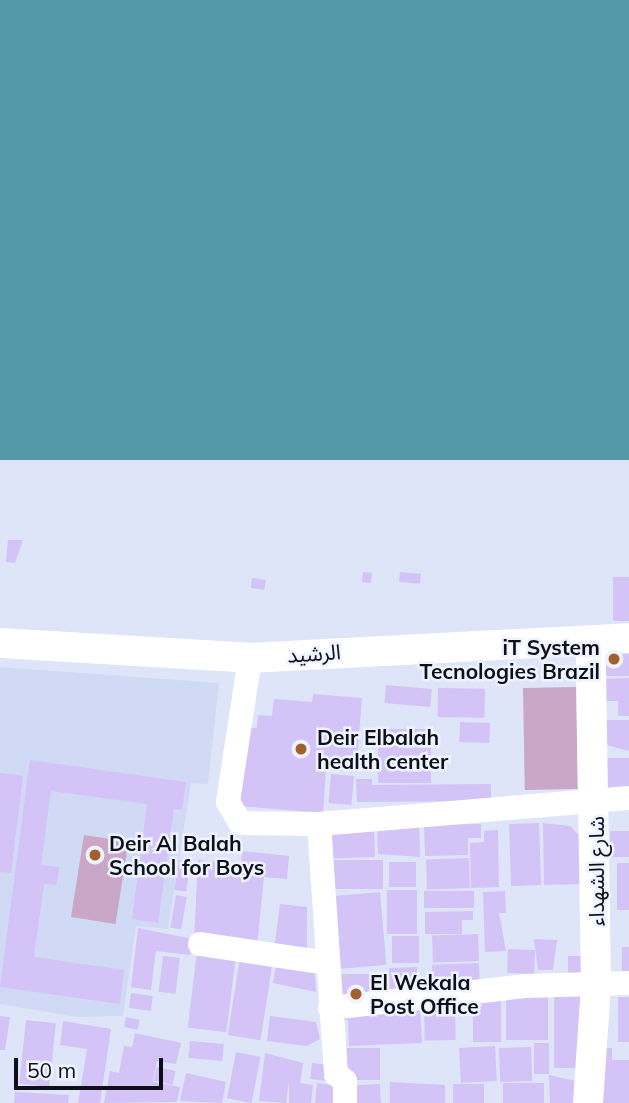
<!DOCTYPE html>
<meta charset="utf-8">
<style>
body{margin:0}
#map{position:relative;width:629px;height:1103px;overflow:hidden;background:#dee5f9;font-family:Mulish,"Noto Sans Arabic",sans-serif}
div>[style]{position:absolute}
.built>*{inset:0;background:#d1daf5}
.green>*{inset:0;background:#caa6c7;transform-origin:0 0}
.water>*{inset:0;background:#5499a7;transform-origin:0 0}
.building>*{inset:0;background:#d3c3f6;transform-origin:0 0}
.minor>*{height:24px;margin:-12px;padding:0 12px;transform-origin:12px;border-radius:12px;background:#fff}
.major>*{height:30px;margin:-15px;padding:0 15px;transform-origin:15px;border-radius:15px;background:#fff}
.dots>*{width:19px;height:19px;translate:-50% -50%;box-sizing:border-box;border:4px solid #eef3ff;border-radius:50%}
span{translate:-50% -50%;white-space:nowrap;text-align:center;line-height:1.15;-webkit-text-stroke:5px #eef3ff;paint-order:stroke}
.poi-label{font-size:21px;color:#0e1017;font-weight:700}
.right{translate:-100% -50%;text-align:right}
.left{translate:0 -50%;text-align:left}
.street-label{font-size:21px;color:#0e1017}
.scale{position:absolute;left:14px;top:1058px;width:149px;height:32px;box-sizing:border-box;border:4px solid #0e1017;border-top:0;padding-left:9px;font-size:21px;line-height:24px;white-space:nowrap;color:#0e1017;-webkit-text-stroke:5px #eef3ff;paint-order:stroke}
</style>
<div id="map">
<div class="built">
<i style="clip-path:polygon(0 667px,219px 683px,208px 784px,191px 783px,168px 929px,136px 926px,123px 1016px,77px 1017px,0 1004px)"></i>
</div>
<div class="green">
<i style="left:576px;top:687px;width:102px;height:53px;rotate:89deg"></i>
<i style="left:84px;top:835px;width:45px;height:83px;rotate:9deg"></i>
</div>
<div class="water">
<i style="left:0;top:0;width:629px;height:460px"></i>
</div>
<div class="building">
<i style="clip-path:polygon(8px 540px,23px 540px,15px 563px,6px 562px)"></i>
<i style="left:363px;top:572px;width:9px;height:10px;rotate:6deg"></i>
<i style="left:400px;top:572px;width:21px;height:10px;rotate:5deg"></i>
<i style="left:613px;top:577px;width:16px;height:44px"></i>
<i style="left:252px;top:578px;width:14px;height:10px;rotate:8deg"></i>
<i style="left:600px;top:652px;width:29px;height:24px"></i>
<i style="clip-path:polygon(629px 678px,629px 716px,618px 716px,618px 701px,601px 701px,600px 679px)"></i>
<i style="left:386px;top:685px;width:46px;height:18px;rotate:5deg"></i>
<i style="left:438px;top:688px;width:47px;height:29px;rotate:1deg"></i>
<i style="clip-path:polygon(313px 694px,362px 698px,356px 772px,326px 769px,323px 813px,240px 806px,246px 727px,257px 728px,258px 715px,272px 716px,274px 699px,312px 702px)"></i>
<i style="clip-path:polygon(603px 720px,629px 720px,629px 751px,603px 744px)"></i>
<i style="left:460px;top:722px;width:30px;height:20px;rotate:2deg"></i>
<i style="left:378px;top:729px;width:53px;height:54px"></i>
<i style="left:605px;top:758px;width:24px;height:31px"></i>
<i style="clip-path:polygon(30px 760px,186px 782px,182px 810px,174px 809px,158px 923px,132px 919px,147px 804px,51px 791px,41px 865px,59px 867px,57px 885px,44px 884px,34px 957px,124px 970px,120px 1004px,0 987px)"></i>
<i style="clip-path:polygon(0 773px,23px 776px,11px 873px,0 872px)"></i>
<i style="left:331px;top:774px;width:23px;height:29px;rotate:5deg"></i>
<i style="clip-path:polygon(356px 779px,372px 779px,372px 785px,491px 784px,491px 801px,357px 802px)"></i>
<i style="left:539px;top:823px;width:62px;height:30px;rotate:88deg"></i>
<i style="clip-path:polygon(543px 823px,570px 826px,580px 837px,584px 884px,544px 885px)"></i>
<i style="clip-path:polygon(481px 824px,481px 838px,468px 838px,468px 855px,425px 856px,424px 825px)"></i>
<i style="clip-path:polygon(419px 826px,420px 857px,378px 854px,377px 827px)"></i>
<i style="left:374px;top:829px;width:28px;height:42px;rotate:88deg"></i>
<i style="clip-path:polygon(498px 830px,499px 887px,471px 888px,470px 843px,484px 842px,484px 831px)"></i>
<i style="left:610px;top:831px;width:19px;height:26px"></i>
<i style="clip-path:polygon(242px 851px,289px 856px,287px 879px,264px 877px,257px 946px,194px 940px,198px 860px,241px 864px)"></i>
<i style="left:469px;top:858px;width:30px;height:43px;rotate:88deg"></i>
<i style="left:179px;top:860px;width:12px;height:30px;rotate:9deg"></i>
<i style="left:332px;top:860px;width:51px;height:29px"></i>
<i style="left:389px;top:862px;width:27px;height:25px"></i>
<i style="left:617px;top:863px;width:12px;height:47px"></i>
<i style="left:387px;top:890px;width:30px;height:44px"></i>
<i style="left:474px;top:891px;width:17px;height:50px;rotate:90deg"></i>
<i style="clip-path:polygon(505px 891px,506px 913px,499px 913px,506px 951px,485px 952px,483px 892px)"></i>
<i style="left:380px;top:892px;width:73px;height:48px;rotate:85deg"></i>
<i style="left:176px;top:895px;width:11px;height:33px;rotate:10deg"></i>
<i style="clip-path:polygon(280px 904px,307px 907px,307px 957px,274px 950px)"></i>
<i style="clip-path:polygon(473px 911px,473px 920px,462px 920px,462px 934px,425px 934px,425px 912px)"></i>
<i style="clip-path:polygon(138px 928px,193px 939px,190px 955px,156px 951px,151px 990px,131px 987px)"></i>
<i style="left:478px;top:934px;width:27px;height:46px;rotate:88deg"></i>
<i style="left:419px;top:936px;width:27px;height:27px;rotate:90deg"></i>
<i style="clip-path:polygon(534px 939px,557px 940px,553px 970px,538px 970px)"></i>
<i style="left:622px;top:947px;width:7px;height:31px"></i>
<i style="left:508px;top:949px;width:27px;height:24px;rotate:2deg"></i>
<i style="left:197px;top:952px;width:39px;height:76px;rotate:7deg"></i>
<i style="left:163px;top:956px;width:17px;height:36px;rotate:7deg"></i>
<i style="left:568px;top:956px;width:14px;height:18px"></i>
<i style="left:240px;top:958px;width:33px;height:78px;rotate:9deg"></i>
<i style="clip-path:polygon(277px 959px,314px 964px,316px 992px,273px 983px)"></i>
<i style="left:479px;top:963px;width:30px;height:47px;rotate:88deg"></i>
<i style="left:417px;top:967px;width:26px;height:28px;rotate:88deg"></i>
<i style="left:340px;top:974px;width:45px;height:28px"></i>
<i style="left:131px;top:993px;width:22px;height:15px;rotate:8deg"></i>
<i style="left:506px;top:994px;width:42px;height:46px"></i>
<i style="left:554px;top:995px;width:28px;height:73px"></i>
<i style="left:629px;top:997px;width:45px;height:11px;rotate:90deg"></i>
<i style="left:473px;top:999px;width:28px;height:43px"></i>
<i style="left:455px;top:1001px;width:39px;height:31px;rotate:89deg"></i>
<i style="clip-path:polygon(420px 1007px,422px 1043px,349px 1046px,348px 1020px,338px 1021px,338px 1010px)"></i>
<i style="clip-path:polygon(0 1016px,10px 1017px,5px 1050px,0 1050px)"></i>
<i style="clip-path:polygon(270px 1016px,316px 1022px,320px 1039px,307px 1046px,267px 1041px)"></i>
<i style="left:126px;top:1017px;width:14px;height:10px;rotate:12deg"></i>
<i style="left:26px;top:1020px;width:30px;height:64px;rotate:6deg"></i>
<i style="clip-path:polygon(63px 1021px,111px 1029px,100px 1103px,78px 1103px,87px 1049px,60px 1045px)"></i>
<i style="clip-path:polygon(135px 1033px,181px 1043px,176px 1064px,157px 1061px,153px 1082px,180px 1087px,177px 1102px,104px 1103px,110px 1071px,119px 1073px,124px 1046px,132px 1047px)"></i>
<i style="left:190px;top:1041px;width:34px;height:17px;rotate:5deg"></i>
<i style="left:534px;top:1043px;width:15px;height:31px"></i>
<i style="left:495px;top:1046px;width:35px;height:36px;rotate:87deg"></i>
<i style="left:531px;top:1047px;width:34px;height:32px;rotate:88deg"></i>
<i style="left:346px;top:1048px;width:34px;height:32px"></i>
<i style="clip-path:polygon(599px 1048px,612px 1048px,612px 1060px,629px 1060px,629px 1103px,600px 1103px)"></i>
<i style="left:236px;top:1052px;width:25px;height:47px;rotate:11deg"></i>
<i style="clip-path:polygon(265px 1053px,303px 1063px,300px 1083px,313px 1085px,311px 1103px,289px 1103px,289px 1081px,286px 1103px,259px 1101px)"></i>
<i style="left:312px;top:1063px;width:17px;height:16px;rotate:7deg"></i>
<i style="left:157px;top:1067px;width:19px;height:14px;rotate:12deg"></i>
<i style="clip-path:polygon(186px 1073px,226px 1082px,222px 1103px,180px 1101px)"></i>
<i style="clip-path:polygon(549px 1075px,584px 1083px,584px 1103px,550px 1103px)"></i>
<i style="clip-path:polygon(390px 1082px,445px 1085px,445px 1103px,390px 1103px)"></i>
<i style="clip-path:polygon(317px 1083px,343px 1087px,341px 1103px,315px 1103px)"></i>
<i style="left:503px;top:1083px;width:41px;height:20px"></i>
<i style="left:380px;top:1084px;width:19px;height:32px;rotate:87deg"></i>
<i style="left:484px;top:1084px;width:19px;height:31px;rotate:90deg"></i>
<i style="clip-path:polygon(15px 1092px,69px 1095px,68px 1103px,14px 1103px)"></i>
</div>
<div class="minor">
<i style="left:250px;top:658px;width:146px;rotate:98.7deg"></i>
<i style="left:228px;top:802px;width:24px;rotate:60deg"></i>
<i style="left:240px;top:823px;width:79px;rotate:0.7deg"></i>
<i style="left:319px;top:824px;width:311px;rotate:-4.8deg"></i>
<i style="left:319px;top:824px;width:251px;rotate:86.1deg"></i>
<i style="left:336px;top:1074px;width:11px;rotate:38deg"></i>
<i style="left:345px;top:1081px;width:22px;rotate:90deg"></i>
<i style="left:200px;top:944px;width:128px;rotate:8.5deg"></i>
<i style="left:330px;top:1008px;width:196px;rotate:-6.4deg"></i>
<i style="left:525px;top:986px;width:104px;rotate:-1.7deg"></i>
</div>
<div class="major">
<i style="left:0;top:643px;width:250px;rotate:3.4deg"></i>
<i style="left:250px;top:658px;width:380px;rotate:-3deg"></i>
<i style="left:588px;top:1103px;width:118px;rotate:-86.1deg"></i>
<i style="left:596px;top:985px;width:327px;rotate:-90.9deg"></i>
<i style="left:591px;top:658px;width:19px;rotate:-72deg"></i>
</div>
<div class="dots">
<i style="left:614px;top:659px;background:#a2602d"></i>
<i style="left:301px;top:749px;background:#a2602d"></i>
<i style="left:95px;top:855px;background:#a2602d"></i>
<i style="left:356px;top:994px;background:#a2602d"></i>
</div>
<div class="poi-label">
<span class="right" style="left:600px;top:659px">iT System<br>Tecnologies Brazil</span>
<span class="left" style="left:317px;top:749px">Deir Elbalah<br>health center</span>
<span class="left" style="left:109px;top:855px">Deir Al Balah<br>School for Boys</span>
<span class="left" style="left:370px;top:994px">El Wekala<br>Post Office</span>
</div>
<div class="street-label">
<span style="left:314px;top:653px;rotate:-4deg">الرشيد</span>
<span style="left:596px;top:871px;rotate:-90deg">شارع الشهداء</span>
</div>
<div class="scale">50 m</div>
</div>
